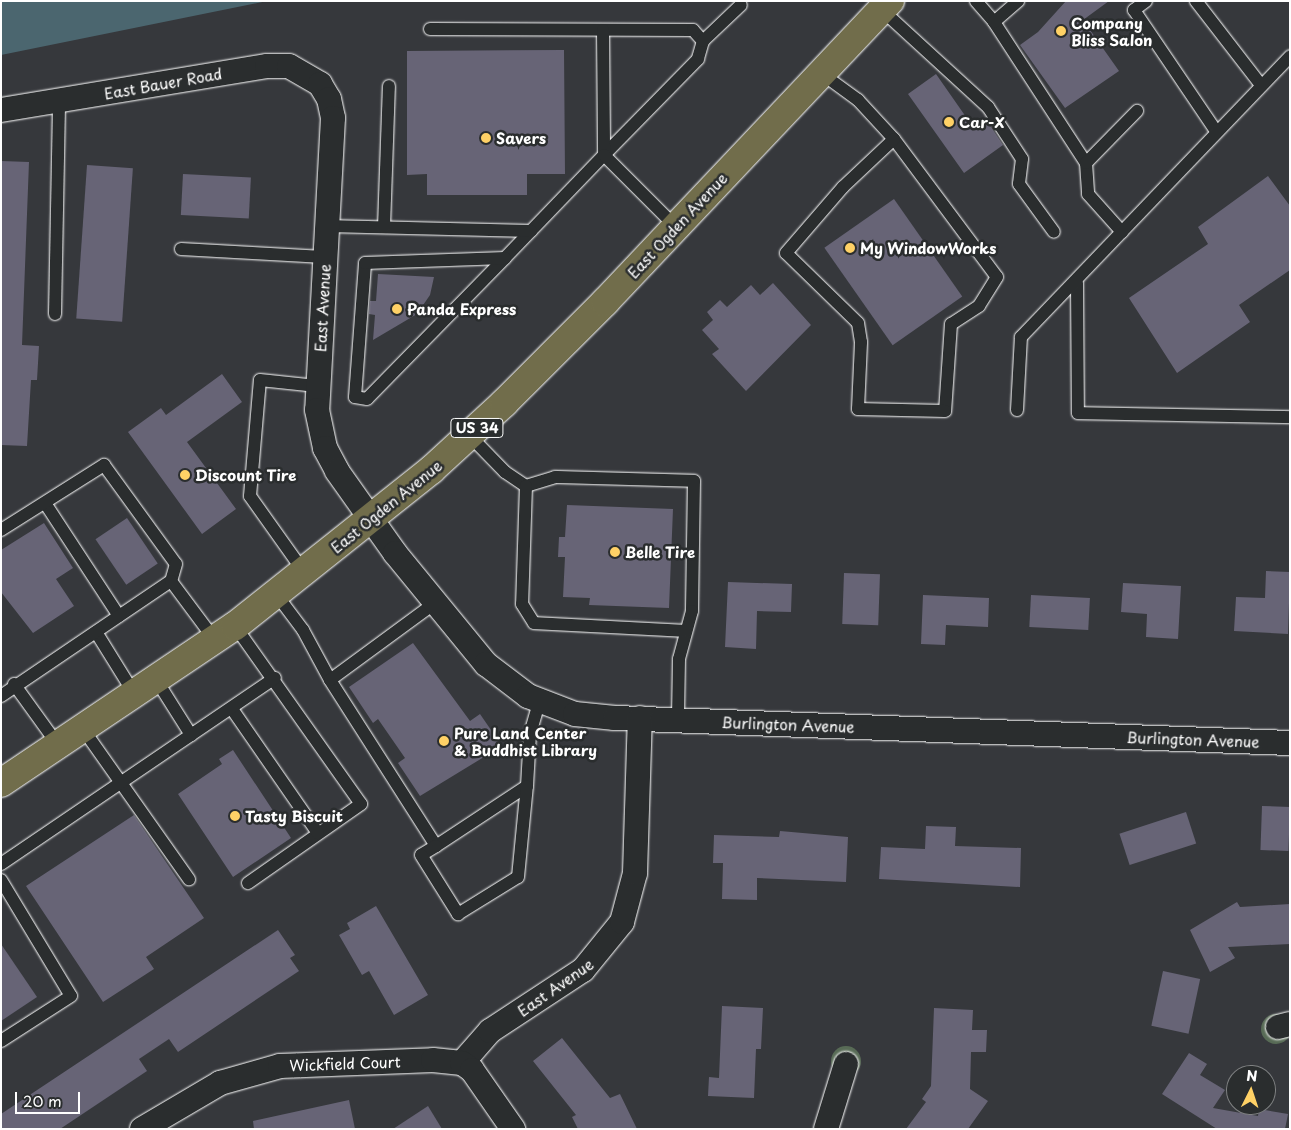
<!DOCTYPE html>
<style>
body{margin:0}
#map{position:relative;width:1291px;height:1130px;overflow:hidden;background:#36383c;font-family:"Playpen Sans",sans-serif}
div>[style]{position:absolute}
.green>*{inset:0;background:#586b56}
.round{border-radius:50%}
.water>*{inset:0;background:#4b666f}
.building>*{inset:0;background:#676476;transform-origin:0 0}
.roads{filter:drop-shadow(0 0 1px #fff) drop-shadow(0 0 1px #fff)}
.lane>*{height:12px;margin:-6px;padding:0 6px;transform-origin:6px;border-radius:6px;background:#2a2d2e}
.street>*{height:24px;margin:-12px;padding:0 12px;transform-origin:12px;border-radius:12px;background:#2a2d2e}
.primary>*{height:28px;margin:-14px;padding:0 14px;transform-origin:14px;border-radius:14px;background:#716d4b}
.dots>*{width:14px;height:14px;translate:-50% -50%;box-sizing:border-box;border:2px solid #2a2d2e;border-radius:50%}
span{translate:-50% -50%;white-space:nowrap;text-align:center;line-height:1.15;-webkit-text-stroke:5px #2a2d2e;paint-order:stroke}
.shield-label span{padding:1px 4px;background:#2a2d2e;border:1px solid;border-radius:4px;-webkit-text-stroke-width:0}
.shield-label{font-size:14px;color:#fff;font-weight:700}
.poi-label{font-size:15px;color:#fff;font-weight:700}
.left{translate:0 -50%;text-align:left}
.street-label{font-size:15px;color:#fff}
.frame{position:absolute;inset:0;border:2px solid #fff;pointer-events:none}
.north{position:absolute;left:1226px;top:1065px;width:50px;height:50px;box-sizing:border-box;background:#2a2d2e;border:1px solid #7f8182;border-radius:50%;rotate:4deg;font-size:14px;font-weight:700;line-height:20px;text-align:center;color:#fff}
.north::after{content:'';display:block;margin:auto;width:18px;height:22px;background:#ffd166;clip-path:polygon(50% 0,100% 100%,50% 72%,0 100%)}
.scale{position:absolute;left:15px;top:1092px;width:65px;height:22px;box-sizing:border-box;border:2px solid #fff;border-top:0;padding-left:6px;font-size:15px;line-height:18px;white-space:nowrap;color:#fff;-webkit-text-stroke:4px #2a2d2e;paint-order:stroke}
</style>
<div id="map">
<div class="green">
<i class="round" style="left:1261px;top:1014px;width:30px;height:30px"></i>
<i class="round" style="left:831px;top:1046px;width:30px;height:30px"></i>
</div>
<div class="water">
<i style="clip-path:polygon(1px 1px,267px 1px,1px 55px)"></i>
</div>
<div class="building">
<i style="clip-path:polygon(1066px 1px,1109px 1px,1083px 20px,1119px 71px,1065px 108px,1020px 45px,1038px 32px)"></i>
<i style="clip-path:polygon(564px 50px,565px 174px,527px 174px,527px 195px,427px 195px,427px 174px,407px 175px,407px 51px)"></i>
<i style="clip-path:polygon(936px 74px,973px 127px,985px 118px,1003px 145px,964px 173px,908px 94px)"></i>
<i style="clip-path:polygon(1px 161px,29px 162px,22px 345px,39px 346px,37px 380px,31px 380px,27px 446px,1px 445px)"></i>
<i style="left:87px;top:165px;width:46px;height:154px;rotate:4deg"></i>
<i style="left:183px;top:174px;width:68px;height:41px;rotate:3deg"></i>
<i style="clip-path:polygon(1268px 176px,1290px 206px,1290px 270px,1239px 305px,1250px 322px,1177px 373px,1129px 298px,1208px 244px,1198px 227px)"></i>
<i style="left:894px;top:199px;width:119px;height:85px;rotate:55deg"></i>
<i style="clip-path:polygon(378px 274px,434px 277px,430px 295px,417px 314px,373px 340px,375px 315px,369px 314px,370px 301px,376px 301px)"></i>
<i style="clip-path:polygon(773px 283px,811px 325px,746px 391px,712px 354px,719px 349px,702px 330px,713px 320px,707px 312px,720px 300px,727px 307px,751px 285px,760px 295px)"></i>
<i style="clip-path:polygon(222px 374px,242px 402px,187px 442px,236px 509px,202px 534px,128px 432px,161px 408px,166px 415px)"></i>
<i style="clip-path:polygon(567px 505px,673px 509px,669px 608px,589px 605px,590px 598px,563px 597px,565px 557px,558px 557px,559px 537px,565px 537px)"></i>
<i style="left:127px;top:518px;width:55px;height:38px;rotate:56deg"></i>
<i style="clip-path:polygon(44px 523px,73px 568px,56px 579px,74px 606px,33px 633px,1px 592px,1px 550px)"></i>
<i style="clip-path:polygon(1266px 571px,1290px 572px,1288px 634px,1234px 631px,1236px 597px,1265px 598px)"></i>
<i style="left:844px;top:573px;width:36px;height:51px;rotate:2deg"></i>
<i style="clip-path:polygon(728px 582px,792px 584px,791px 612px,757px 611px,756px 649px,725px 647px)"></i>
<i style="clip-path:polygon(1123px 583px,1181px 586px,1178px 639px,1146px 637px,1147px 614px,1121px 612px)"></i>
<i style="clip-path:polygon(923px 595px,989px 598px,988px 627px,946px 625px,945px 645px,921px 644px)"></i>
<i style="left:1031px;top:595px;width:59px;height:32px;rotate:3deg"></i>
<i style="clip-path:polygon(413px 643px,470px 721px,480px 714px,502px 746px,420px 796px,398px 763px,405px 758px,378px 719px,373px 723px,349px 687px)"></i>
<i style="clip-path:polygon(233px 750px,291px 838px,233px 877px,178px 794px,222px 764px,219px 759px)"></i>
<i style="left:1262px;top:806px;width:28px;height:44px;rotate:2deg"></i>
<i style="left:1186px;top:812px;width:33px;height:70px;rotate:72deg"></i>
<i style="clip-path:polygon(134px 815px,204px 918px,146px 957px,154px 969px,103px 1002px,26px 886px)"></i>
<i style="clip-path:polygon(926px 826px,956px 827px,955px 846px,1021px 848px,1020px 887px,879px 879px,881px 847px,925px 849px)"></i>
<i style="clip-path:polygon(780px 831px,848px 837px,846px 882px,757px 878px,757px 900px,722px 899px,723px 863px,713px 863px,714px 835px,779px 837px)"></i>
<i style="clip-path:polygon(1237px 902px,1240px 907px,1290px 904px,1290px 944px,1228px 947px,1235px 958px,1210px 972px,1190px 930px)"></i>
<i style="clip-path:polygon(376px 906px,428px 995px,394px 1015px,369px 971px,362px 975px,339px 935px,350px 929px,347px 923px)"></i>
<i style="clip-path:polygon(278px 930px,295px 955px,290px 958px,299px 971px,178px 1052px,169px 1039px,139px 1059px,147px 1071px,60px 1129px,1px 1129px,1px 1114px)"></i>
<i style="clip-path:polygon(1px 944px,37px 997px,1px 1021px)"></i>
<i style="left:1163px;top:971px;width:38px;height:56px;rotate:12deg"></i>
<i style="clip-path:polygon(722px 1006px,763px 1008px,761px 1049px,756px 1049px,754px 1098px,708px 1096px,709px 1077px,719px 1078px)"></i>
<i style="clip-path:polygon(934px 1008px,973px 1010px,972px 1030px,987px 1030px,986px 1052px,971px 1052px,970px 1089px,988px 1101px,968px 1129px,906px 1129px,926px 1102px,922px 1099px,931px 1086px)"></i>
<i style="clip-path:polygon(562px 1038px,610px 1098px,620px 1094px,637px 1129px,578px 1129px,572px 1117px,576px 1115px,533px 1061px)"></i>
<i style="clip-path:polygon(1189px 1053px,1207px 1064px,1200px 1075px,1225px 1090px,1213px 1108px,1258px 1116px,1259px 1109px,1288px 1114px,1285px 1129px,1217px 1129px,1162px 1094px)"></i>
<i style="clip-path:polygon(349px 1100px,355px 1129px,254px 1129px,253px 1121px)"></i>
<i style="clip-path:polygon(428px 1106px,442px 1129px,393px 1129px)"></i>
</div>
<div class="roads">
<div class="lane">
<i style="left:976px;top:1px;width:28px;rotate:49deg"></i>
<i style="left:994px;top:22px;width:168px;rotate:56.9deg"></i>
<i style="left:1086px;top:163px;width:31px;rotate:86deg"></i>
<i style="left:1088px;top:194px;width:51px;rotate:48.2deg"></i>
<i style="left:1146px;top:1px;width:15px;rotate:143deg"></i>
<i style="left:1134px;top:10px;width:146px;rotate:55.9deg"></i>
<i style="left:1196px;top:1px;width:106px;rotate:52.3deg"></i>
<i style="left:882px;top:10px;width:144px;rotate:42.5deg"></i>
<i style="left:988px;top:107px;width:62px;rotate:56.8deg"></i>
<i style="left:1022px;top:159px;width:25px;rotate:97deg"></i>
<i style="left:1019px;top:184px;width:59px;rotate:53.9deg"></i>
<i style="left:994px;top:22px;width:32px;rotate:-41deg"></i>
<i style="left:430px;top:29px;width:263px;rotate:0.2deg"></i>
<i style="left:693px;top:30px;width:15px;rotate:48deg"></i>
<i style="left:703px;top:41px;width:19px;rotate:106deg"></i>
<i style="left:698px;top:59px;width:134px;rotate:134.4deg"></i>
<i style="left:604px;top:155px;width:143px;rotate:133.9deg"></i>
<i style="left:505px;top:258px;width:197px;rotate:134.4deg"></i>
<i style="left:367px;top:399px;width:12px;rotate:-171deg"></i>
<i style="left:355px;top:397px;width:134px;rotate:-85.7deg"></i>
<i style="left:365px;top:263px;width:140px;rotate:-2deg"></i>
<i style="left:603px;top:30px;width:125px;rotate:89.5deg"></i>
<i style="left:604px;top:155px;width:102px;rotate:45deg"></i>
<i style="left:703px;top:41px;width:52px;rotate:-43.5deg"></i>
<i style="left:821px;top:73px;width:46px;rotate:36.1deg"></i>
<i style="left:858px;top:100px;width:53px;rotate:47.3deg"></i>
<i style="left:894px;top:139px;width:172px;rotate:53.3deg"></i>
<i style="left:997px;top:277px;width:34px;rotate:122deg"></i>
<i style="left:979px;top:306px;width:33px;rotate:147deg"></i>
<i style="left:951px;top:324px;width:87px;rotate:93.9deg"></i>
<i style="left:945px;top:411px;width:87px;rotate:-178.7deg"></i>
<i style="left:858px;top:409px;width:67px;rotate:-87.4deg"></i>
<i style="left:861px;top:342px;width:19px;rotate:-99deg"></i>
<i style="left:858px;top:323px;width:100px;rotate:-135.8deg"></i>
<i style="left:786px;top:253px;width:87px;rotate:-49.2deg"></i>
<i style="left:843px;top:187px;width:70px;rotate:-43.3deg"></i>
<i style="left:1086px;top:163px;width:73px;rotate:-45.6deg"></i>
<i style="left:326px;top:226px;width:205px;rotate:1.4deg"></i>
<i style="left:384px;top:227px;width:141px;rotate:-88deg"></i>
<i style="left:181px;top:249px;width:143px;rotate:3.2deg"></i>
<i style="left:1077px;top:283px;width:130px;rotate:89.6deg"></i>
<i style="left:1078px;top:413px;width:212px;rotate:1.1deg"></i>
<i style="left:55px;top:314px;width:213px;rotate:-88.9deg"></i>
<i style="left:1017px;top:410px;width:73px;rotate:-86.9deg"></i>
<i style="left:1021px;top:337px;width:389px;rotate:-46.2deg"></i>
<i style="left:469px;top:435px;width:52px;rotate:45.8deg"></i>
<i style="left:505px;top:472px;width:25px;rotate:34deg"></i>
<i style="left:526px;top:486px;width:30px;rotate:-17deg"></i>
<i style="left:555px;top:477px;width:139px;rotate:1.6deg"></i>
<i style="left:694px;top:481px;width:130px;rotate:90.9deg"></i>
<i style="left:692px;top:611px;width:50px;rotate:105.2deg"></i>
<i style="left:679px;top:659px;width:60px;rotate:91deg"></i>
<i style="left:526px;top:486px;width:118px;rotate:91.9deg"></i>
<i style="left:522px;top:604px;width:22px;rotate:58deg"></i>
<i style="left:534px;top:623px;width:152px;rotate:3deg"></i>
<i style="left:45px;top:503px;width:135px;rotate:56.8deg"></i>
<i style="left:1px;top:530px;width:122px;rotate:-32.3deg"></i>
<i style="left:104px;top:465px;width:122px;rotate:54deg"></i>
<i style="left:176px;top:564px;width:18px;rotate:106deg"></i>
<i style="left:304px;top:572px;width:93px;rotate:-125.4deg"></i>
<i style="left:250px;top:496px;width:116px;rotate:-85.1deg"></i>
<i style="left:260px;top:380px;width:57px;rotate:6deg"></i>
<i style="left:276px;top:594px;width:45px;rotate:53.1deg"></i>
<i style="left:303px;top:630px;width:57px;rotate:61.6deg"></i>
<i style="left:330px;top:680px;width:197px;rotate:57.4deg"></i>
<i style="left:436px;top:846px;width:109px;rotate:-33.4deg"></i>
<i style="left:527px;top:786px;width:52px;rotate:-86.7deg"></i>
<i style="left:530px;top:734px;width:33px;rotate:-74deg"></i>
<i style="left:235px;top:626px;width:218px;rotate:54.7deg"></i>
<i style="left:361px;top:804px;width:138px;rotate:145deg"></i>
<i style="left:96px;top:632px;width:74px;rotate:58.2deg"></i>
<i style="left:330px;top:680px;width:132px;rotate:-36.3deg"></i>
<i style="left:157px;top:681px;width:64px;rotate:57.8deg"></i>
<i style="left:14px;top:684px;width:75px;rotate:54.2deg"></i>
<i style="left:1px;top:696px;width:205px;rotate:-34.1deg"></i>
<i style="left:171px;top:581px;width:74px;rotate:53.3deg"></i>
<i style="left:232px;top:709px;width:151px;rotate:55.3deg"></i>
<i style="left:83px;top:729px;width:184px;rotate:54.8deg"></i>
<i style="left:436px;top:846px;width:17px;rotate:149deg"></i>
<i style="left:421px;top:855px;width:70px;rotate:57.9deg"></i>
<i style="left:458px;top:914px;width:70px;rotate:-31.7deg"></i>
<i style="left:518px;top:877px;width:91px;rotate:-84.4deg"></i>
<i style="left:1px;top:864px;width:331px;rotate:-34.2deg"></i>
<i style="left:1px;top:880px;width:135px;rotate:58.9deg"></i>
<i style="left:71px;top:996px;width:83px;rotate:147.3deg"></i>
</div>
<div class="street">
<i style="left:1px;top:110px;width:270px;rotate:-9.4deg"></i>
<i style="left:267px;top:66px;width:22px"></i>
<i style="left:289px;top:66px;width:36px;rotate:30deg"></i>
<i style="left:320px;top:84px;width:17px;rotate:59deg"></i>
<i style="left:329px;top:99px;width:19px;rotate:78deg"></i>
<i style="left:333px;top:118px;width:292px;rotate:93.1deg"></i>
<i style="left:317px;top:410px;width:39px;rotate:78deg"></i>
<i style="left:325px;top:448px;width:26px;rotate:62deg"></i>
<i style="left:337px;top:471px;width:100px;rotate:54.7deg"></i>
<i style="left:395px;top:553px;width:144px;rotate:50.7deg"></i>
<i style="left:486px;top:664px;width:53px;rotate:37.3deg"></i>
<i style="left:528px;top:696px;width:50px;rotate:21deg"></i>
<i style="left:575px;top:714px;width:40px;rotate:5.7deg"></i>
<i style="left:615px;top:718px;width:675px;rotate:2.12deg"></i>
<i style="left:1278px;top:1027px;width:12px;rotate:-14deg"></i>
<i style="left:462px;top:1063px;width:43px;rotate:-48.8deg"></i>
<i style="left:490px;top:1031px;width:111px;rotate:-33.3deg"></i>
<i style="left:583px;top:970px;width:62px;rotate:-50.9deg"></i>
<i style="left:622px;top:922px;width:51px;rotate:-75.1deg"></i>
<i style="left:635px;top:873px;width:155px;rotate:-88.2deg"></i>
<i style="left:142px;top:1129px;width:91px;rotate:-30.5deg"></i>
<i style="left:220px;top:1083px;width:62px;rotate:-15.8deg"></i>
<i style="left:280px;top:1066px;width:153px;rotate:-2.2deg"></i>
<i style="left:433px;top:1060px;width:29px;rotate:6deg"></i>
<i style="left:462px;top:1063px;width:12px;rotate:35deg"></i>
<i style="left:472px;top:1070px;width:72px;rotate:55.2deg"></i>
<i style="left:826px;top:1129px;width:68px;rotate:-72.9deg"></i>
</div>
<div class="primary">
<i style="left:1px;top:783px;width:282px;rotate:-33.9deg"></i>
<i style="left:235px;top:626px;width:251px;rotate:-38.5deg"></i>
<i style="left:431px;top:470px;width:99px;rotate:-42.5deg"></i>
<i style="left:504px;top:403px;width:143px;rotate:-45deg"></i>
<i style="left:605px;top:302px;width:415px;rotate:-46.6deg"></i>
</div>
</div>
<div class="dots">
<i style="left:1061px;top:31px;background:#ffd166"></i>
<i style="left:949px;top:122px;background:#ffd166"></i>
<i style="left:486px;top:138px;background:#ffd166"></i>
<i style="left:850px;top:248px;background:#ffd166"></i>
<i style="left:397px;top:309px;background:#ffd166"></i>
<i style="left:185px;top:475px;background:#ffd166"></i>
<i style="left:615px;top:552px;background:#ffd166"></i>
<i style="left:444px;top:741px;background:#ffd166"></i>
<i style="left:235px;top:816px;background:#ffd166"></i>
</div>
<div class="shield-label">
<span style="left:477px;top:428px">US 34</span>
</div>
<div class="poi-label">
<span class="left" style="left:1071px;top:31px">Company<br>Bliss Salon</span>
<span class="left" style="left:959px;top:122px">Car-X</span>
<span class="left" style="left:496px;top:138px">Savers</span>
<span class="left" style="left:860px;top:248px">My WindowWorks</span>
<span class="left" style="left:407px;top:309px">Panda Express</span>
<span class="left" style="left:195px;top:475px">Discount Tire</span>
<span class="left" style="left:625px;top:552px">Belle Tire</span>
<span class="left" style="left:454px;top:741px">Pure Land Center<br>&amp; Buddhist Library</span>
<span class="left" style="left:245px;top:816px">Tasty Biscuit</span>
</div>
<div class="street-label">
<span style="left:163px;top:83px;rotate:-10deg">East Bauer Road</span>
<span style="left:677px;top:225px;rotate:-47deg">East Ogden Avenue</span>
<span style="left:322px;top:308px;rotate:-87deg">East Avenue</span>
<span style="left:386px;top:506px;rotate:-39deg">East Ogden Avenue</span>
<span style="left:788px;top:724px;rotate:2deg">Burlington Avenue</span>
<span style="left:1193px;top:739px;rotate:2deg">Burlington Avenue</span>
<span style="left:555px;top:987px;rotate:-35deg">East Avenue</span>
<span style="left:345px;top:1063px;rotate:-2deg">Wickfield Court</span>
</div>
<div class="frame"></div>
<div class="north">N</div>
<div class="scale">20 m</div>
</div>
